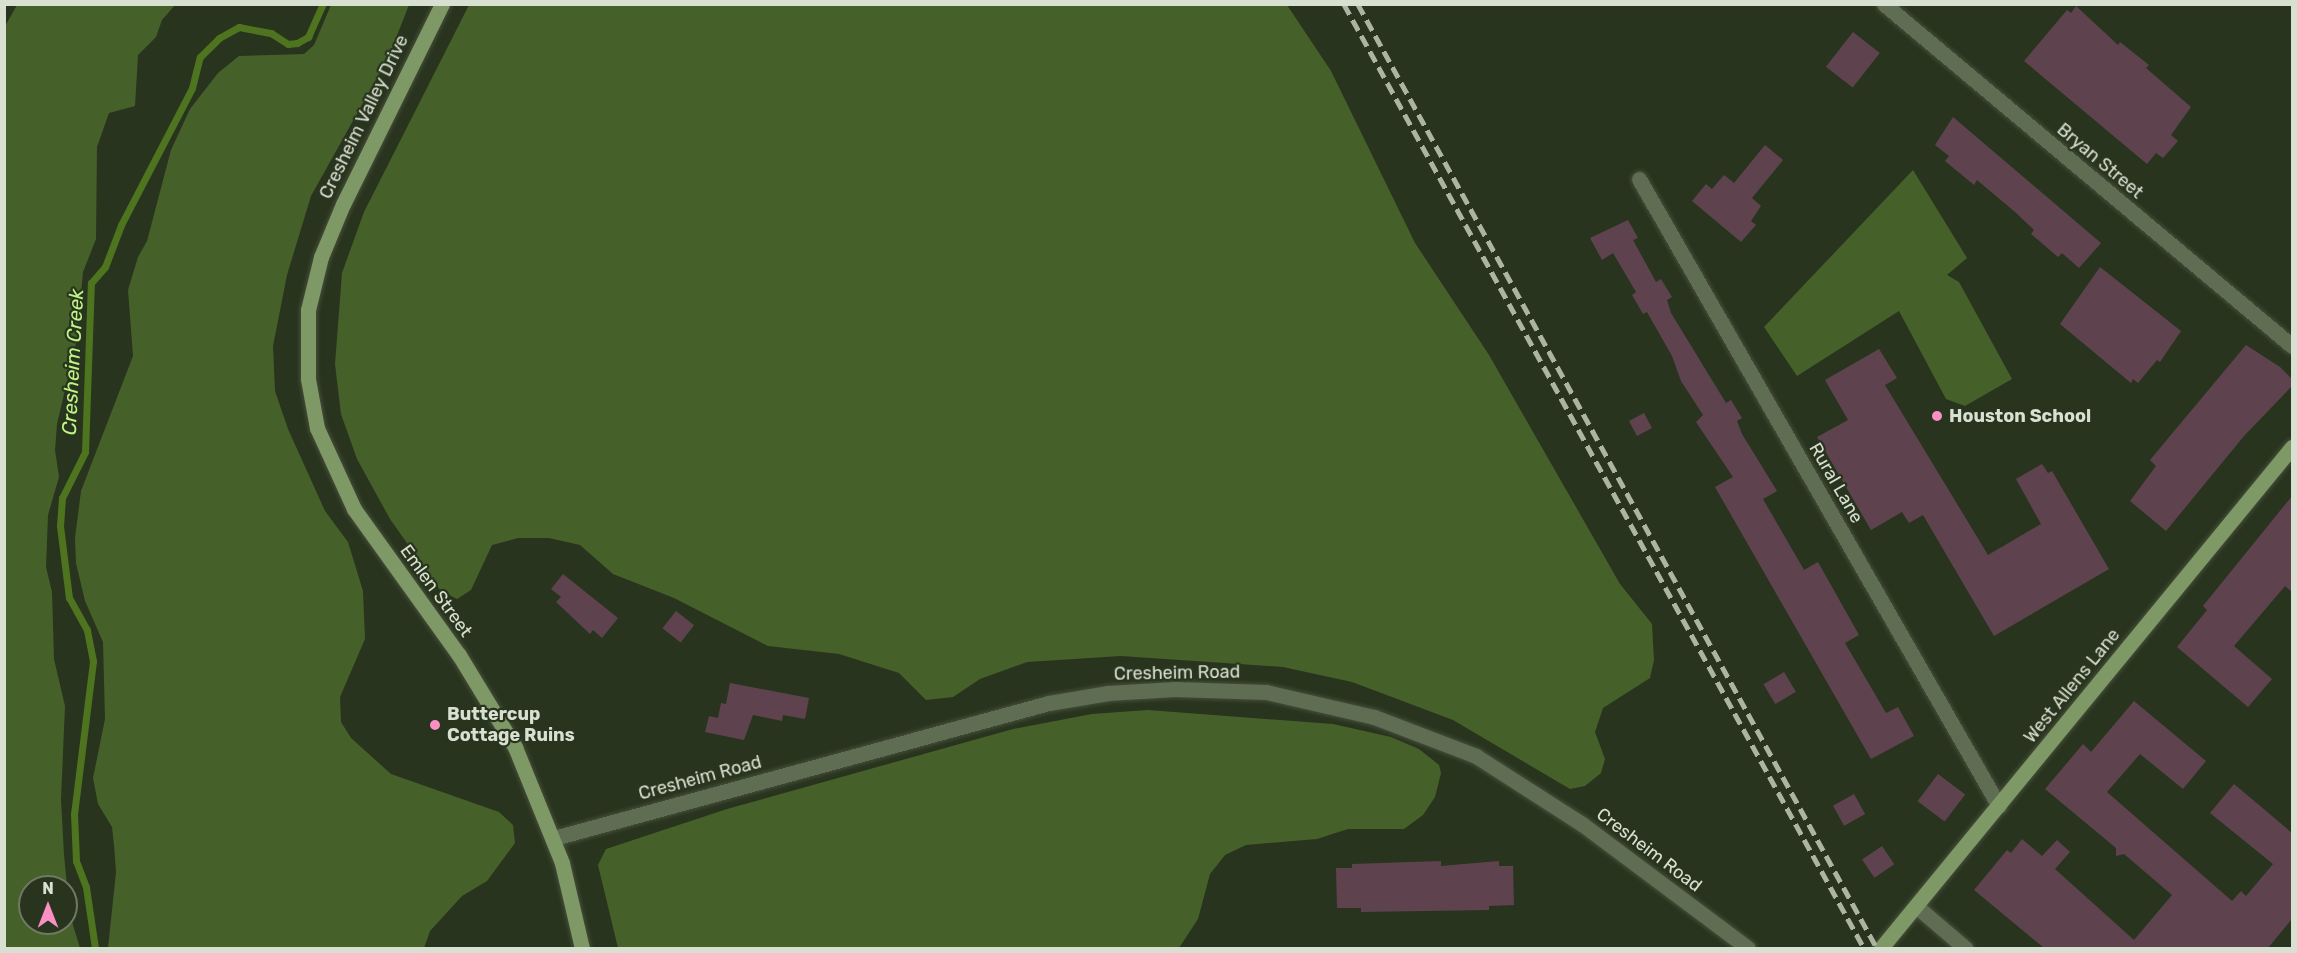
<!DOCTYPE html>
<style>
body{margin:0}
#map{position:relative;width:2297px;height:953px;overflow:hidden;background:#29341e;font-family:Rubik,sans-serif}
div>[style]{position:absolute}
.green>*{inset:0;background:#46602a}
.stream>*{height:7px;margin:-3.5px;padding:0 3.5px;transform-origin:3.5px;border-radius:3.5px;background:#4e741f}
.building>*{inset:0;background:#5e434f;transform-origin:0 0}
.roads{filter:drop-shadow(0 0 2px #454f3b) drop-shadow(0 0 2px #454f3b)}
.minor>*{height:15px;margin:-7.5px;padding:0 7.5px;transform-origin:7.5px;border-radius:7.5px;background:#5f6d53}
.major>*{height:15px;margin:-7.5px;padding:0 7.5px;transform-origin:7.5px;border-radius:7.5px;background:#7f9966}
.rail>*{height:4.5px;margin-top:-2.25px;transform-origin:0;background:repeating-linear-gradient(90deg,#acb5a4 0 12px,transparent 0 18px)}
.dots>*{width:16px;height:16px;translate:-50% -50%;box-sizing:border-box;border:3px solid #29341e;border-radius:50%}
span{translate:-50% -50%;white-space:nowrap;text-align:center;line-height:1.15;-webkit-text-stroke:4.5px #29341e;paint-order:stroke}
.street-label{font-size:18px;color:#d8e0d1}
.poi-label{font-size:18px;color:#d8e0d1;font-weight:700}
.left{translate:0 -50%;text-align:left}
.water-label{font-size:20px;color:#bff587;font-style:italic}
.frame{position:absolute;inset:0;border:6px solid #d8e0d1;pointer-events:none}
.north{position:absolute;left:18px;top:875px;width:60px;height:60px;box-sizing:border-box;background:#29341e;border:2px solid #6f7966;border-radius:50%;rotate:0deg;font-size:16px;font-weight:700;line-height:24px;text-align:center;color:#d8e0d1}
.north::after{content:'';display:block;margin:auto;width:21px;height:27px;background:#fb8fc4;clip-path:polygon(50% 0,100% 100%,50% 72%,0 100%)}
</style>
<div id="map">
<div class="green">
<i style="clip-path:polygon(evenodd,17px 5px,175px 5px,162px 20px,156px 37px,138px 55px,135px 106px,109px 113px,97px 147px,96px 239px,83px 272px,77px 339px,57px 424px,55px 450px,59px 477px,48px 515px,46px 567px,52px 592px,54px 659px,65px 706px,61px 799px,64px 855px,70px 915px,80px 948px,5px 948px,4px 28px,17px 5px,30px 887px,66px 887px,66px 923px,30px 923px,30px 887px)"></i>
<i style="clip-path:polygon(331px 5px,409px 5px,388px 58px,311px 196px,287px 275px,273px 346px,275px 391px,288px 429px,325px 511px,348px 542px,363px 591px,365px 639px,340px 697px,341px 722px,351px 738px,391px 774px,499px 812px,513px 825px,515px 843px,487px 881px,462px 896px,430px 931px,424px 948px,108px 948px,116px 872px,114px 845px,112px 827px,98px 804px,93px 778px,105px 719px,103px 642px,85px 601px,76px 563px,75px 538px,81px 491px,133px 356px,128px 290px,138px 257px,147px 241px,171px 150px,190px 109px,218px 73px,239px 56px,304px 54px,314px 45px)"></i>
<i style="clip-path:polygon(469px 5px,1287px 5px,1331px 71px,1415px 243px,1489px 355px,1620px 584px,1652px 624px,1654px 660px,1650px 678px,1603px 708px,1595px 732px,1605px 759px,1601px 773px,1585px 786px,1570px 789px,1453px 720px,1352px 682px,1283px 667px,1121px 656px,1027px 662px,980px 679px,953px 697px,926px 700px,899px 673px,839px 654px,768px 646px,674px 598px,613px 574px,580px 545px,549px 538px,518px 538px,492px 545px,471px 590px,457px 599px,440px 590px,390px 519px,357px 459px,341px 414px,335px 364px,342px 273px,364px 212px)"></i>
<i style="clip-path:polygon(1913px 170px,1967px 258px,1947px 275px,1959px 282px,2012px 379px,1965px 406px,1946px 399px,1899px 311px,1797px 376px,1764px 327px)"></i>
<i style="clip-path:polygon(1148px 710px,1333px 724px,1391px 737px,1419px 749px,1439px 765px,1441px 773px,1435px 797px,1423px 815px,1404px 829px,1348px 829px,1317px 839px,1246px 845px,1225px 855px,1210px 874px,1198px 919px,1179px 948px,618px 948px,598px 865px,606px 849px,727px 809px,1013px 729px,1092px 714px)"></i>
</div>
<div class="stream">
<i style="left:95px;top:948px;width:62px;rotate:-98.4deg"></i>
<i style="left:86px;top:887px;width:28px;rotate:-111deg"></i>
<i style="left:76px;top:861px;width:47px;rotate:-92.4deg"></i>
<i style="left:74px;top:814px;width:154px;rotate:-82.9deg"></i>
<i style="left:93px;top:661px;width:32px;rotate:-101deg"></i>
<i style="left:87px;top:630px;width:37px;rotate:-119deg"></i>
<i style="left:69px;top:598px;width:73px;rotate:-97.1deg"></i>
<i style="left:60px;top:526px;width:28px;rotate:-86deg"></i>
<i style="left:62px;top:498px;width:51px;rotate:-63.4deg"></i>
<i style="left:85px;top:452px;width:169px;rotate:-88deg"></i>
<i style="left:91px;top:283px;width:21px;rotate:-49deg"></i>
<i style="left:105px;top:267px;width:45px;rotate:-69.1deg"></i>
<i style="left:121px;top:225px;width:154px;rotate:-62.6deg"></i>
<i style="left:192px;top:88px;width:32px;rotate:-76deg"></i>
<i style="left:200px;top:57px;width:27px;rotate:-45deg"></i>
<i style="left:219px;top:38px;width:23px;rotate:-29deg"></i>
<i style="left:239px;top:27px;width:33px;rotate:11deg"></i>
<i style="left:271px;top:33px;width:20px;rotate:33deg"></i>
<i style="left:288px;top:44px;width:9px;rotate:-6deg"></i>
<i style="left:297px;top:43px;width:13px;rotate:-29deg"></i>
<i style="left:308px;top:37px;width:36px;rotate:-66deg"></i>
</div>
<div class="building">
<i style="clip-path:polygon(2076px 6px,2118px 45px,2120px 42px,2149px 65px,2146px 68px,2191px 107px,2171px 135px,2178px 141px,2163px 158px,2156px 153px,2147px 164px,2024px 61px,2067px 10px,2071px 13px)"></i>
<i style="left:1853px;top:32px;width:34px;height:44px;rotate:38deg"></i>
<i style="clip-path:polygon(1953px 117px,2101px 243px,2079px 268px,2062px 253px,2058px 257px,2031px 234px,2034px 230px,2015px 212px,1977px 180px,1974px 185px,1945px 161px,1949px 156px,1935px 145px)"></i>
<i style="clip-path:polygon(1765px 145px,1783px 160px,1752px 198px,1761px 206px,1751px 221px,1756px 225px,1741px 242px,1692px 201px,1706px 184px,1712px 189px,1724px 175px,1734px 183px)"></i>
<i style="clip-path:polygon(1628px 220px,1638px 238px,1633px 240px,1656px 282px,1661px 279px,1672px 297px,1667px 300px,1671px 313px,1726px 403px,1731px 400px,1742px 418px,1737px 421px,1742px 434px,1777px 491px,1763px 499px,1804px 570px,1818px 562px,1859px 635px,1845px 643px,1886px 713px,1898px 707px,1914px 736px,1871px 759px,1715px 487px,1733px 477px,1696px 422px,1703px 415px,1681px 381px,1672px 356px,1647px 312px,1643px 314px,1632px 295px,1636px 292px,1613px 253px,1602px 260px,1590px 238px)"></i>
<i style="clip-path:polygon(2100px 267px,2181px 331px,2160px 362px,2157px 360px,2138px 383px,2133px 379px,2131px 383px,2060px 324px)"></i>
<i style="clip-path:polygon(2246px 345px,2280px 367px,2292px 379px,2292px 386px,2244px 436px,2166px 531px,2130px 501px,2156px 466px,2150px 460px)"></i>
<i style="clip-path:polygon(1879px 349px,1897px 378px,1885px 385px,1988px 555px,2041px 524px,2016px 479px,2042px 464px,2048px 473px,2052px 471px,2109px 569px,1994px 636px,1923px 515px,1909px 523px,1902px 512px,1871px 530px,1817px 437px,1848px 420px,1825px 380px)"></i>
<i style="left:1644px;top:413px;width:17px;height:17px;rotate:62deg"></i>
<i style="clip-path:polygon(2292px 496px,2292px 592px,2285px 586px,2234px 646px,2272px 679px,2248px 707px,2177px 647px,2207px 610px,2203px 606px)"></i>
<i style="clip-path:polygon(563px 574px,618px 618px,602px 638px,593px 630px,590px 634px,556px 602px,561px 597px,551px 589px)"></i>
<i style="left:676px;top:611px;width:23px;height:22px;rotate:38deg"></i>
<i style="left:1784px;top:672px;width:23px;height:24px;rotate:59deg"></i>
<i style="clip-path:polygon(730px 683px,809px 698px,805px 719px,783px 715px,782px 721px,753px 715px,744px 740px,705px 732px,709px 716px,718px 718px,721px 703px,726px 704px)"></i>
<i style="clip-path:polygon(2134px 701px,2206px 761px,2183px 789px,2140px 754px,2107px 792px,2232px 901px,2241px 891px,2246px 896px,2273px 864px,2210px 813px,2234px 784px,2292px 833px,2292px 919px,2268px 948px,2044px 948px,1974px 890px,2007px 850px,2011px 853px,2022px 839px,2042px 856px,2057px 840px,2070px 852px,2055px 869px,2134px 940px,2172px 895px,2124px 854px,2116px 856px,2116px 848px,2045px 789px,2083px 744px,2091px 752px)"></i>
<i style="left:1938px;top:774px;width:34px;height:34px;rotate:37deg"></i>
<i style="left:1854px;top:794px;width:23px;height:24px;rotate:61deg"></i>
<i style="left:1882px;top:846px;width:22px;height:24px;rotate:56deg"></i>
<i style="clip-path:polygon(1441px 861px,1441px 866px,1499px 861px,1499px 866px,1513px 866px,1514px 905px,1489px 906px,1489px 910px,1361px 912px,1361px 908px,1337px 908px,1336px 868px,1352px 868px,1352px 864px)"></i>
</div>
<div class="roads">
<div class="minor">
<i style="left:1884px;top:4px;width:532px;rotate:39.97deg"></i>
<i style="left:1639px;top:179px;width:723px;rotate:60.14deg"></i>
<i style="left:554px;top:838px;width:513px;rotate:-15.26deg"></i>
<i style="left:1049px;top:703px;width:60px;rotate:-9.6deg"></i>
<i style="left:1108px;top:693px;width:67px;rotate:-3.4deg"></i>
<i style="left:1175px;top:689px;width:91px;rotate:1.9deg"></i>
<i style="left:1266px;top:692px;width:111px;rotate:13deg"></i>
<i style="left:1374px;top:717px;width:109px;rotate:20.9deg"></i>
<i style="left:1476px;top:756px;width:126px;rotate:32.7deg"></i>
<i style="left:1582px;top:824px;width:207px;rotate:36.8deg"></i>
<i style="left:1916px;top:906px;width:65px;rotate:40.6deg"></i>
</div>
<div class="major">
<i style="left:442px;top:4px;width:223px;rotate:116.3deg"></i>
<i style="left:343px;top:204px;width:57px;rotate:112.5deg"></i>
<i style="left:321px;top:257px;width:55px;rotate:103.8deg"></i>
<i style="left:308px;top:310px;width:69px;rotate:90deg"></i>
<i style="left:308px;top:379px;width:50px;rotate:79.6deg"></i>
<i style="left:317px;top:428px;width:89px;rotate:65.4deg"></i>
<i style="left:354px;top:509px;width:180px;rotate:54.3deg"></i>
<i style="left:459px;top:655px;width:108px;rotate:58.7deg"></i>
<i style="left:515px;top:747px;width:125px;rotate:67.9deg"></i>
<i style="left:562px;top:863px;width:87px;rotate:76.8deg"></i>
<i style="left:1881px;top:948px;width:648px;rotate:-50.64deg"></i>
</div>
</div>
<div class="rail">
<i style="left:1344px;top:4px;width:1078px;rotate:61.15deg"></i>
<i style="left:1358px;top:4px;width:1077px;rotate:61.2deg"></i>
</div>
<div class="dots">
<i style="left:1937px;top:416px;background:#fb8fc4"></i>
<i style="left:435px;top:725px;background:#fb8fc4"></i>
</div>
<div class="street-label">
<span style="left:364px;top:117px;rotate:-64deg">Cresheim Valley Drive</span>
<span style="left:2100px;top:161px;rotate:40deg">Bryan Street</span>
<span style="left:1836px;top:483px;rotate:60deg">Rural Lane</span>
<span style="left:436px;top:591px;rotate:54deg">Emlen Street</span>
<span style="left:1177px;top:673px;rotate:-1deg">Cresheim Road</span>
<span style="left:2072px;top:686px;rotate:-51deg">West Allens Lane</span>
<span style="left:700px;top:778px;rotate:-15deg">Cresheim Road</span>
<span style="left:1649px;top:850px;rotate:37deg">Cresheim Road</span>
</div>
<div class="poi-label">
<span class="left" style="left:1949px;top:416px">Houston School</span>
<span class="left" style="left:447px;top:725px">Buttercup<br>Cottage Ruins</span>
</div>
<div class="water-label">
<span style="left:73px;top:362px;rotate:-87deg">Cresheim Creek</span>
</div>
<div class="frame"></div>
<div class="north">N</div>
</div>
